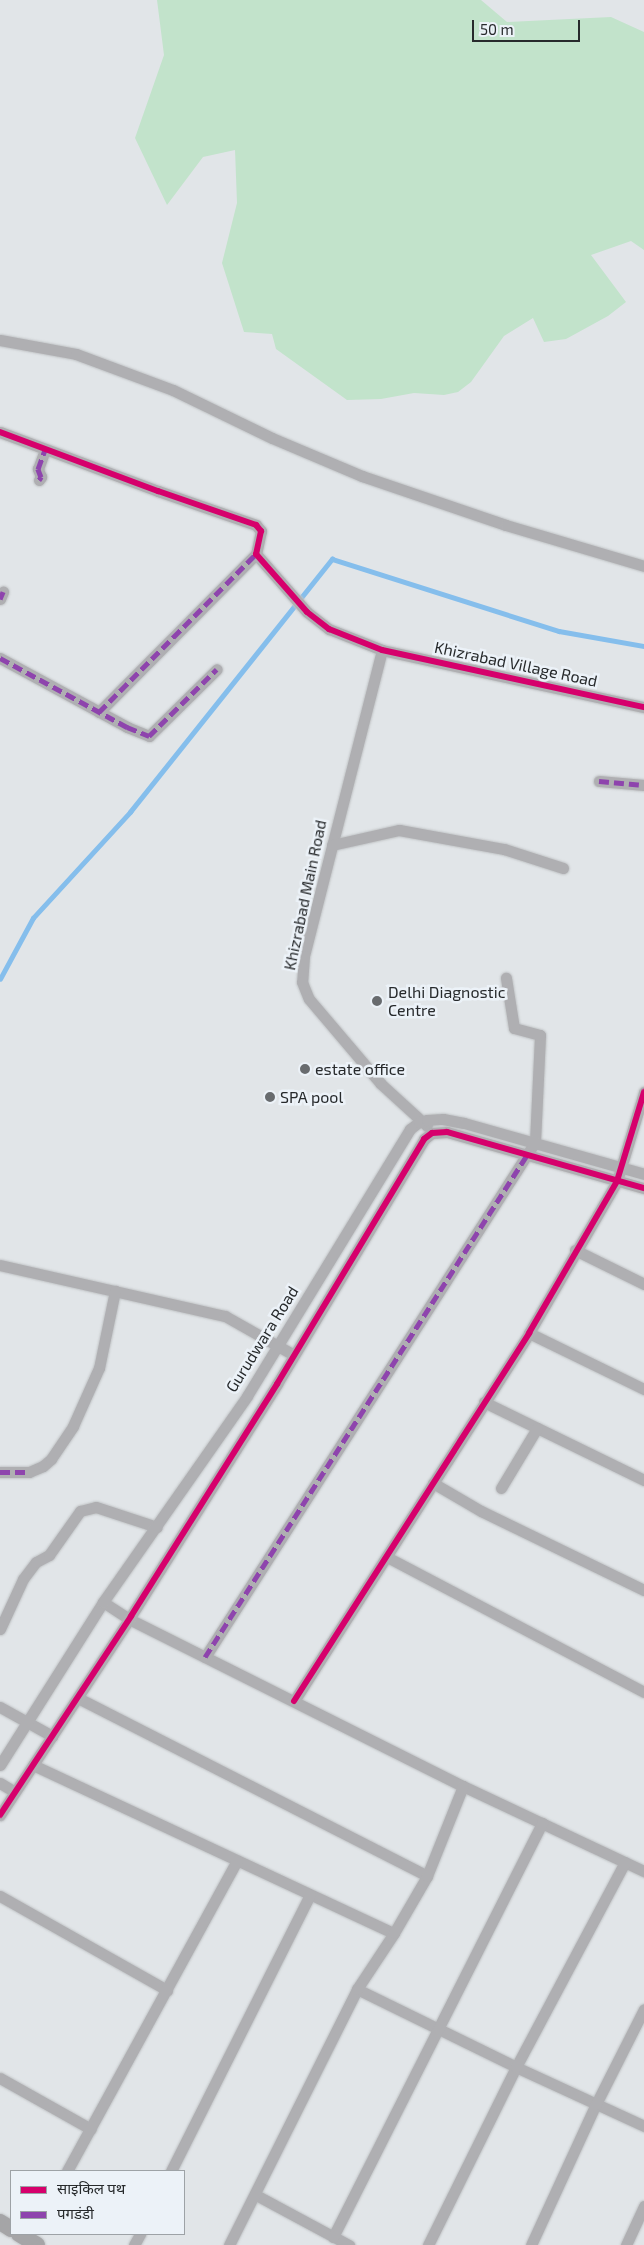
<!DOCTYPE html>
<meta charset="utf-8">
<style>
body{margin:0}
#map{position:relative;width:644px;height:2245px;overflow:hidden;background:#e1e5e8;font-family:"Exo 2","Noto Sans Devanagari",sans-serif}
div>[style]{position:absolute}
.green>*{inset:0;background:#c2e3cb}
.stream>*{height:4.5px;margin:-2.25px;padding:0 2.25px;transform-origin:2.25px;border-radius:2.25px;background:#85beec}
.roads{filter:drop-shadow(0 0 1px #c0c3c5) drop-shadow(0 0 1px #c0c3c5)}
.street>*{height:11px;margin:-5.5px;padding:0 5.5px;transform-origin:5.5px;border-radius:5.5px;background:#afafb2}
.secondary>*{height:16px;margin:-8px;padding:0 8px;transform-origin:8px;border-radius:8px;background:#a5a5a7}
.quiet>*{height:5px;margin-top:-2.5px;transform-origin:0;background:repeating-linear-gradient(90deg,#8e44ad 0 10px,transparent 0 15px)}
.cycleway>*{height:6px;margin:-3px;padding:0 3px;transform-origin:3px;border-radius:3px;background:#d6006c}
.dots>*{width:14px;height:14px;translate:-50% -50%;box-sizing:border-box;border:2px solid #ecf2f8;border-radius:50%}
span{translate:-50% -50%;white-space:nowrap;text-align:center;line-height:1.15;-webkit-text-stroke:5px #ecf2f8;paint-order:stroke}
.street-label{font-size:16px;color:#272a2c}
.poi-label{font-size:16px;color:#272a2c}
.left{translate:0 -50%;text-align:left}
.legend{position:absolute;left:10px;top:2170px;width:175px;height:65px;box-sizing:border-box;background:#ecf2f8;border:1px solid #9da2a6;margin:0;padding:6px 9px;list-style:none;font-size:15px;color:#272a2c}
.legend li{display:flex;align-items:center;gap:10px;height:25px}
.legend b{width:25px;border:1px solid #9da2a6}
.scale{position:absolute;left:472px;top:20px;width:108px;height:22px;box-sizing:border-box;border:2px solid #272a2c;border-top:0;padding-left:6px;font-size:15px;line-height:18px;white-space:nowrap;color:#272a2c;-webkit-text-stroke:4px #ecf2f8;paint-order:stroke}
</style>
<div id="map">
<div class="green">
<i style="clip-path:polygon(157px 0,481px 0,507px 22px,611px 17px,644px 32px,644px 250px,631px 241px,591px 255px,626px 302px,608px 316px,566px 339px,544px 342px,533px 318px,504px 336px,471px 382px,458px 392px,444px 395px,414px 393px,381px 399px,347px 400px,276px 349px,272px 334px,244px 332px,222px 263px,237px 203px,235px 150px,203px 157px,167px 205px,135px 138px,164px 55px)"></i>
</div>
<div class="stream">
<i style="left:0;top:979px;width:69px;rotate:-61.6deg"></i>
<i style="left:33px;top:918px;width:144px;rotate:-47.5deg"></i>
<i style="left:130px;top:812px;width:324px;rotate:-51.4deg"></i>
<i style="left:332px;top:559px;width:238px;rotate:17.6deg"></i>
<i style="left:559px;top:631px;width:86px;rotate:10deg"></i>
</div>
<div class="roads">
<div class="street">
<i style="left:0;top:340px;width:77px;rotate:10.4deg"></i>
<i style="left:76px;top:354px;width:103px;rotate:20.4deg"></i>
<i style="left:173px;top:390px;width:110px;rotate:25.9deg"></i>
<i style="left:272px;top:438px;width:98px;rotate:22.9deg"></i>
<i style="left:362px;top:476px;width:152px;rotate:18.8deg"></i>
<i style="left:506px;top:525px;width:144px;rotate:16.5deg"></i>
<i style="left:0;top:432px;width:169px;rotate:20.5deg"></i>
<i style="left:158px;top:491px;width:104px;rotate:19.1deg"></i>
<i style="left:256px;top:525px;width:8px;rotate:50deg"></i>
<i style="left:261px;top:531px;width:24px;rotate:102deg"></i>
<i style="left:256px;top:554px;width:77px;rotate:48.7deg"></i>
<i style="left:307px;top:612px;width:28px;rotate:38deg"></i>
<i style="left:329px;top:629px;width:57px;rotate:21.6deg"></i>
<i style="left:382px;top:650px;width:268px;rotate:12.3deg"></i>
<i style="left:39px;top:480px;width:4px;rotate:-56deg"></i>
<i style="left:41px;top:477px;width:9px;rotate:-111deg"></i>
<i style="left:38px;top:469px;width:20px;rotate:-70deg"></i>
<i style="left:0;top:599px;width:8px;rotate:-67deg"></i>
<i style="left:382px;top:650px;width:316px;rotate:104.3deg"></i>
<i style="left:304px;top:956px;width:26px;rotate:94deg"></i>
<i style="left:302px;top:982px;width:18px;rotate:68deg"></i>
<i style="left:309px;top:999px;width:111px;rotate:49.7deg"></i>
<i style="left:381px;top:1084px;width:62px;rotate:42.4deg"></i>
<i style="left:0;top:658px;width:145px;rotate:28.5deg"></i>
<i style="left:127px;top:727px;width:24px;rotate:22deg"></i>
<i style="left:149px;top:736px;width:95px;rotate:-44.6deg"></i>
<i style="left:99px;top:712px;width:223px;rotate:-45.2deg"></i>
<i style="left:599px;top:781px;width:45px;rotate:5.1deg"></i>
<i style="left:332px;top:845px;width:69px;rotate:-12.6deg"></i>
<i style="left:399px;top:830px;width:107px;rotate:10.3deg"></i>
<i style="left:504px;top:849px;width:62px;rotate:17.9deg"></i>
<i style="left:575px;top:1250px;width:77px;rotate:26.2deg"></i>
<i style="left:0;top:1265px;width:231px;rotate:12.8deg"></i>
<i style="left:225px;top:1316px;width:79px;rotate:29.5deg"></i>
<i style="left:529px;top:1333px;width:128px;rotate:26deg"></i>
<i style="left:484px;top:1402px;width:178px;rotate:26deg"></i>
<i style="left:0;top:1472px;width:29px"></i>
<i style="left:29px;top:1472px;width:15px;rotate:-23deg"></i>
<i style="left:43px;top:1466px;width:11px;rotate:-41deg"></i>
<i style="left:51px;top:1459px;width:40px;rotate:-56deg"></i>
<i style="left:73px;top:1426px;width:64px;rotate:-65.9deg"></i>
<i style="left:99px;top:1368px;width:79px;rotate:-78.3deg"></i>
<i style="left:433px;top:1483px;width:56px;rotate:30.3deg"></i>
<i style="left:481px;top:1511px;width:181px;rotate:25.9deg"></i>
<i style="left:501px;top:1488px;width:70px;rotate:-59deg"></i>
<i style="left:387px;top:1557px;width:290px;rotate:27.7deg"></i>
<i style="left:103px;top:1602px;width:31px;rotate:33deg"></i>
<i style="left:129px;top:1619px;width:373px;rotate:26.6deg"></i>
<i style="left:463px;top:1786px;width:200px;rotate:25.2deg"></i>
<i style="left:0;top:1629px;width:55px;rotate:-65.3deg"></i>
<i style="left:23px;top:1579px;width:21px;rotate:-53deg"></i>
<i style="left:36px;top:1562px;width:15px;rotate:-28deg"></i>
<i style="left:49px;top:1555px;width:54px;rotate:-54.8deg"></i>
<i style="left:80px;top:1511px;width:16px;rotate:-14deg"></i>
<i style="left:96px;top:1507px;width:64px;rotate:18.2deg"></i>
<i style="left:205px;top:1657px;width:612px;rotate:-57.35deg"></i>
<i style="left:535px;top:1142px;width:107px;rotate:-87.3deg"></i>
<i style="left:540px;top:1035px;width:27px;rotate:-165deg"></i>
<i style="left:514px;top:1028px;width:51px;rotate:-99.1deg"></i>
<i style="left:78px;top:1698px;width:392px;rotate:27deg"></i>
<i style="left:294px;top:1701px;width:437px;rotate:-57.4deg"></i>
<i style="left:529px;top:1333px;width:176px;rotate:-59.9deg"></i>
<i style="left:617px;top:1181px;width:93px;rotate:-73.1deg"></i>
<i style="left:0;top:1707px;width:60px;rotate:29.1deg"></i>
<i style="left:0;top:1765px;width:193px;rotate:-57.7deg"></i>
<i style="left:103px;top:1602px;width:251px;rotate:-55deg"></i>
<i style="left:247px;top:1396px;width:313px;rotate:-58.6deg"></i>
<i style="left:410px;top:1129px;width:11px;rotate:-38deg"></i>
<i style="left:419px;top:1122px;width:8px;rotate:-14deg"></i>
<i style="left:427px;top:1120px;width:16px;rotate:-4deg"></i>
<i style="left:443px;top:1119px;width:21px;rotate:11deg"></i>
<i style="left:464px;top:1123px;width:187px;rotate:15.8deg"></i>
<i style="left:33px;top:1765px;width:398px;rotate:25deg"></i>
<i style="left:0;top:1783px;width:17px;rotate:31deg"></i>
<i style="left:0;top:1815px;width:238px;rotate:-56.6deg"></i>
<i style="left:131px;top:1616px;width:274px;rotate:-57.8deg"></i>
<i style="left:277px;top:1384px;width:286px;rotate:-59deg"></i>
<i style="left:424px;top:1139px;width:10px;rotate:-37deg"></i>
<i style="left:432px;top:1133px;width:15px;rotate:-4deg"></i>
<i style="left:447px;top:1132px;width:205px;rotate:15.9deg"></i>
<i style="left:0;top:1896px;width:192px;rotate:29.4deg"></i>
<i style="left:357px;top:1989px;width:177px;rotate:26.1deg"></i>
<i style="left:516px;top:2067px;width:141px;rotate:24.7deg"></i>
<i style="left:0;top:2078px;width:104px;rotate:29.3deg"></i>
<i style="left:67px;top:2171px;width:354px;rotate:-61.3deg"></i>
<i style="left:171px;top:2171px;width:309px;rotate:-63.3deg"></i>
<i style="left:256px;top:2195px;width:106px;rotate:28.3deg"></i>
<i style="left:333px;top:2237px;width:464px;rotate:-63.2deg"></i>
<i style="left:134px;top:2245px;width:13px;rotate:-61deg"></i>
<i style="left:229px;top:2245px;width:286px;rotate:-63.4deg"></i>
<i style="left:357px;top:1989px;width:67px;rotate:-56.5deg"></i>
<i style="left:394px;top:1933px;width:66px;rotate:-59.9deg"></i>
<i style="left:427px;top:1876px;width:97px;rotate:-68.2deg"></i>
<i style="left:428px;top:2245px;width:199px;rotate:-63.7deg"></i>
<i style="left:516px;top:2067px;width:232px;rotate:-62deg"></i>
<i style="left:531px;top:2245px;width:155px;rotate:-65.3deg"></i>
<i style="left:596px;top:2104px;width:106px;rotate:-63.2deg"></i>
<i style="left:626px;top:2245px;width:43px;rotate:-65.2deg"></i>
</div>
<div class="secondary">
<i style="left:0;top:2222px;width:13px;rotate:32deg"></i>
<i style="left:19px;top:2234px;width:21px;rotate:31deg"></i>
</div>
</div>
<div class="quiet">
<i style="left:39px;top:480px;width:4px;rotate:-56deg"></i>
<i style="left:41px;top:477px;width:9px;rotate:-111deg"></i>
<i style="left:38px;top:469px;width:20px;rotate:-70deg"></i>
<i style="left:0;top:599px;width:8px;rotate:-67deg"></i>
<i style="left:0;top:658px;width:145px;rotate:28.5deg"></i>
<i style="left:127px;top:727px;width:24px;rotate:22deg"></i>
<i style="left:149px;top:736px;width:95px;rotate:-44.6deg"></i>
<i style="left:99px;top:712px;width:223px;rotate:-45.2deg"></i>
<i style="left:599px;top:781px;width:45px;rotate:5.1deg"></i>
<i style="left:0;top:1472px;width:29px"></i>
<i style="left:205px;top:1657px;width:596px;rotate:-57.32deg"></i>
</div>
<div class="cycleway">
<i style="left:0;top:432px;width:169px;rotate:20.5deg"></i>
<i style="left:158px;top:491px;width:104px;rotate:19.1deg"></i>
<i style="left:256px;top:525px;width:8px;rotate:50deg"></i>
<i style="left:261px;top:531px;width:24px;rotate:102deg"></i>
<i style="left:256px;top:554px;width:77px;rotate:48.7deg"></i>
<i style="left:307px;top:612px;width:28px;rotate:38deg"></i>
<i style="left:329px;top:629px;width:57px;rotate:21.6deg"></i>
<i style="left:382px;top:650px;width:268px;rotate:12.3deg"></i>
<i style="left:294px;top:1701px;width:437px;rotate:-57.4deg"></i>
<i style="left:529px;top:1333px;width:176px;rotate:-59.9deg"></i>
<i style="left:617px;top:1181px;width:93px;rotate:-73.1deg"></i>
<i style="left:0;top:1815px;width:238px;rotate:-56.6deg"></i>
<i style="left:131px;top:1616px;width:274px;rotate:-57.8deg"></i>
<i style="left:277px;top:1384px;width:286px;rotate:-59deg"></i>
<i style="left:424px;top:1139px;width:10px;rotate:-37deg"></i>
<i style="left:432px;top:1133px;width:15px;rotate:-4deg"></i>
<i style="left:447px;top:1132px;width:205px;rotate:15.9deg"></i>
</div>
<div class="dots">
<i style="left:377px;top:1001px;background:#686b6e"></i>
<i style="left:305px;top:1069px;background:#686b6e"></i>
<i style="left:270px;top:1097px;background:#686b6e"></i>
</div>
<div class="street-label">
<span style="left:516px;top:664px;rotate:12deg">Khizrabad Village Road</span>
<span style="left:305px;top:895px;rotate:-78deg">Khizrabad Main Road</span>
<span style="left:262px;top:1339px;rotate:-58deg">Gurudwara Road</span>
</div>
<div class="poi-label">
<span class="left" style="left:388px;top:1001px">Delhi Diagnostic<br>Centre</span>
<span class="left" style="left:315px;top:1069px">estate office</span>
<span class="left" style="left:280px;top:1097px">SPA pool</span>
</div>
<ul class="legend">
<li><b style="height:6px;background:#d6006c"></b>साइकिल पथ</li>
<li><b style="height:6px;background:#8e44ad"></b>पगडंडी</li>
</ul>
<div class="scale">50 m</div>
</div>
